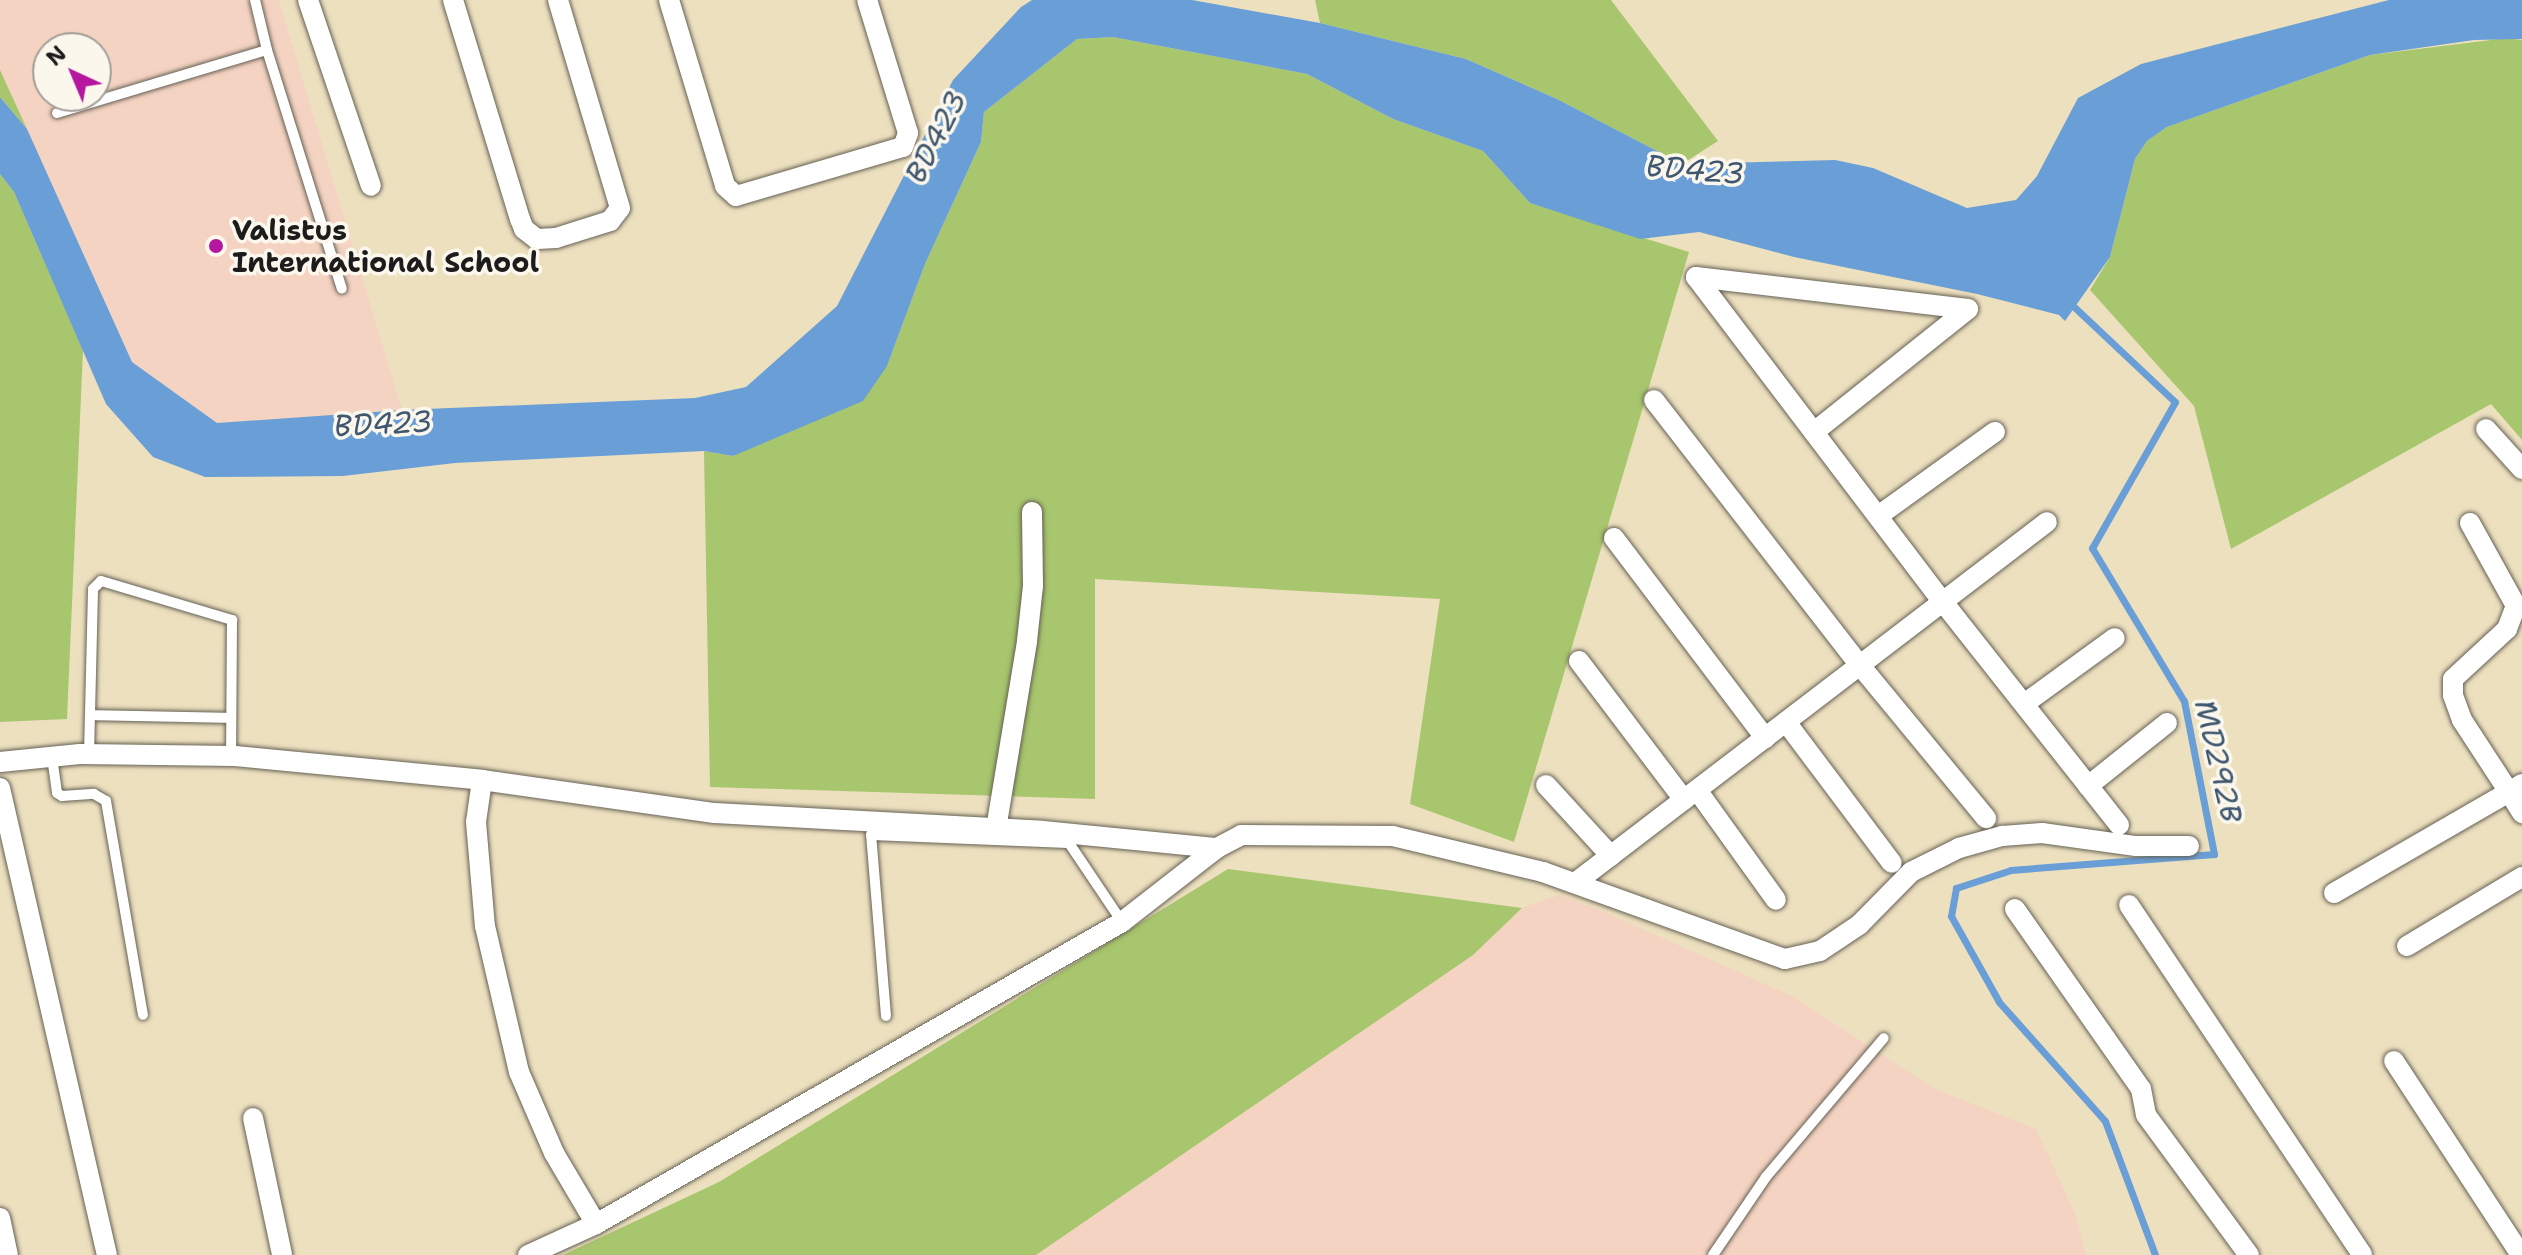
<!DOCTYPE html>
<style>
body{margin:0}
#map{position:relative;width:2522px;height:1255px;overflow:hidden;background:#ede0bf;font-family:"Shantell Sans",sans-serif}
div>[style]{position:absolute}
.built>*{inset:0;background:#f5d3c2}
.green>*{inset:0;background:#a8c66d}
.water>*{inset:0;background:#699fd6}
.stream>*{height:7px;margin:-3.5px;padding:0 3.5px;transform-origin:3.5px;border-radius:3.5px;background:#699fd6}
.roads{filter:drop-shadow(0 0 2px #656155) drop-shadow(0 0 2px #656155)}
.lane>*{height:10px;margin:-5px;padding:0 5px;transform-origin:5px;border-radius:5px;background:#fff}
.street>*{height:20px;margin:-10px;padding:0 10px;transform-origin:10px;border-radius:10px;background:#fff}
.dots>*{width:22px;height:22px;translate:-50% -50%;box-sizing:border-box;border:4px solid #fbf7ec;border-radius:50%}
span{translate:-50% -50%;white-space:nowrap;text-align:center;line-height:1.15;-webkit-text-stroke:7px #fbf7ec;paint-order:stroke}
.poi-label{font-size:28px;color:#1c1c1c;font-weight:700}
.left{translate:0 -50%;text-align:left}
.water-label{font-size:30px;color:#3f5770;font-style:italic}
.north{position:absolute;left:32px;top:32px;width:80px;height:80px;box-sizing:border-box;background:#fbf7ec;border:2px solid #a29f99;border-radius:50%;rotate:316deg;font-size:22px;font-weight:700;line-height:32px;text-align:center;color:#1c1c1c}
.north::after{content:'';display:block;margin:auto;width:28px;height:36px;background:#b5179e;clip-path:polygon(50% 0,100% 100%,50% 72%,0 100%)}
</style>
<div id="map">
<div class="built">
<i style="clip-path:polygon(evenodd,0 0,279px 0,402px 410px,217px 423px,132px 362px,0 70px,0 0,48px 48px,96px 48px,96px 96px,48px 96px,48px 48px)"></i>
<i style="clip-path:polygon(1559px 895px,1609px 914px,1794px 997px,1933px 1088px,2036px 1129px,2075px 1213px,2086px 1255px,1036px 1255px,1473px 955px,1522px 908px)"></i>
</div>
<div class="green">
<i style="clip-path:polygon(1315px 0,1611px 0,1718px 141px,1682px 164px,1557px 99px,1466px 59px,1320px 23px)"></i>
<i style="clip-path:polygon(1113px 37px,1307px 74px,1393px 119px,1483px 151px,1530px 203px,1689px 252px,1514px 842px,1410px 804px,1440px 599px,1095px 579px,1095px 799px,710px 787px,704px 451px,733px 456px,887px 366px,925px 264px,981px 142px,984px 112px,1077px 39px)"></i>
<i style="clip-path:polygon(2507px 38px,2522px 40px,2522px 440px,2491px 404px,2231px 549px,2194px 406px,2090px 290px,2110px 257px,2135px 159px,2147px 141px,2167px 127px,2370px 55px)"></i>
<i style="clip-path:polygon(0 70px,27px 129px,0 97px)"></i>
<i style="clip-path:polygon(0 174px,14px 192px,83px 350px,67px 719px,0 722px)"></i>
<i style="clip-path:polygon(1228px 869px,1522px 908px,1473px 955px,1036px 1255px,563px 1255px,719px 1182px)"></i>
</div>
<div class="water">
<i style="clip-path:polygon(1032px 0,1192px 0,1320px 23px,1466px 59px,1557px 99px,1682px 164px,1835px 160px,1873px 168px,1967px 208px,2016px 200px,2037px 176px,2078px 98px,2141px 64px,2389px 0,2522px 0,2522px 39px,2474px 40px,2370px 55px,2167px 127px,2147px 141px,2135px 159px,2110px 257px,2065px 321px,2059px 315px,1977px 294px,1794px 257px,1699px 232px,1640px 239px,1530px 203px,1483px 151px,1393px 119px,1307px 74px,1113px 37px,1077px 39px,984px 112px,981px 142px,925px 264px,887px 366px,863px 401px,733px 456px,704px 451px,455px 463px,343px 476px,205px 477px,153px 457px,106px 404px,14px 192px,0 174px,0 97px,27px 129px,132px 362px,217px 423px,402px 410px,695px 398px,746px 387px,837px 306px,953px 80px,1021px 7px)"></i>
</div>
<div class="stream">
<i style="left:2070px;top:303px;width:144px;rotate:43.3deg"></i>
<i style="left:2175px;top:402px;width:168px;rotate:119.6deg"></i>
<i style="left:2092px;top:548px;width:179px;rotate:59deg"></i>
<i style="left:2184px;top:701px;width:156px;rotate:78.9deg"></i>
<i style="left:2214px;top:854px;width:204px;rotate:175.5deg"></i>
<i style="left:2011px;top:870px;width:58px;rotate:161.9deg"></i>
<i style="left:1956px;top:888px;width:28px;rotate:100deg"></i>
<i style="left:1951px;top:916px;width:98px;rotate:60.8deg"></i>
<i style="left:1999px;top:1002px;width:159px;rotate:48.3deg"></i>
<i style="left:2105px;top:1121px;width:143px;rotate:69.5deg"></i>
</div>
<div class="roads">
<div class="lane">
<i style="left:267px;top:50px;width:250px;rotate:72.6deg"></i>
<i style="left:57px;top:113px;width:219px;rotate:-16.7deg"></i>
<i style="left:267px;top:50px;width:51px;rotate:-103.5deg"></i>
<i style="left:90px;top:715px;width:141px;rotate:1.2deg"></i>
<i style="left:89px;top:754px;width:165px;rotate:-88.6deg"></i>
<i style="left:93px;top:589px;width:11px;rotate:-45deg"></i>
<i style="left:101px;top:581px;width:137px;rotate:16.6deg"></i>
<i style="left:232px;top:620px;width:136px;rotate:90.4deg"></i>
<i style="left:52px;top:757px;width:36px;rotate:82deg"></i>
<i style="left:57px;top:793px;width:6px;rotate:31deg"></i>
<i style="left:62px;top:796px;width:32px;rotate:-4deg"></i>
<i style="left:94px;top:794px;width:14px;rotate:30deg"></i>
<i style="left:106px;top:801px;width:217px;rotate:80.2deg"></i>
<i style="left:886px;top:1016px;width:182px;rotate:-94.7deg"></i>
<i style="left:871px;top:835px;width:198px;rotate:2.3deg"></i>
<i style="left:1069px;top:843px;width:95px;rotate:56.1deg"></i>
<i style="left:1713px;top:1255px;width:94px;rotate:-55.8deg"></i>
<i style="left:1766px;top:1177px;width:182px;rotate:-49.7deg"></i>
</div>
<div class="street">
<i style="left:308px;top:0;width:196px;rotate:71.3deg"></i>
<i style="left:453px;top:0;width:229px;rotate:73deg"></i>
<i style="left:520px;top:219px;width:11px;rotate:68deg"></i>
<i style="left:524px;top:229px;width:16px;rotate:38deg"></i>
<i style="left:537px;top:239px;width:19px;rotate:-3deg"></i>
<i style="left:556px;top:238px;width:57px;rotate:-17.5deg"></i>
<i style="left:610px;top:221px;width:16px;rotate:-52deg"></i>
<i style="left:620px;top:208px;width:217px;rotate:-106.6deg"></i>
<i style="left:669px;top:0;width:194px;rotate:73.2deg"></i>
<i style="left:725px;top:186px;width:15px;rotate:42deg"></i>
<i style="left:736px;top:196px;width:174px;rotate:-16.4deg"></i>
<i style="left:903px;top:147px;width:15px;rotate:-70deg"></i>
<i style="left:908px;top:133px;width:139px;rotate:-107.1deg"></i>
<i style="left:1654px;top:400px;width:334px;rotate:52.2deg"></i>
<i style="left:1859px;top:664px;width:200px;rotate:50.5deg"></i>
<i style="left:2486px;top:429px;width:54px;rotate:48deg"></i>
<i style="left:1814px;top:432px;width:197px;rotate:-38.6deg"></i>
<i style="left:1968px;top:309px;width:274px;rotate:-173.3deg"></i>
<i style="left:1696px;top:277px;width:408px;rotate:52.8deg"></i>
<i style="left:1943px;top:602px;width:284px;rotate:51.7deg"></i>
<i style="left:1878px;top:516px;width:144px;rotate:-35.7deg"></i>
<i style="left:1614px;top:538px;width:251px;rotate:52.9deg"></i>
<i style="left:1579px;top:661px;width:174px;rotate:52.9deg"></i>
<i style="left:2024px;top:704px;width:112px;rotate:-36deg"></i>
<i style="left:1786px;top:722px;width:176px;rotate:53.1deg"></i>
<i style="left:0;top:762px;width:80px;rotate:-5.7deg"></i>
<i style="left:80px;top:754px;width:155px;rotate:0.7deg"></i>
<i style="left:235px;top:756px;width:248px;rotate:5.5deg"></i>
<i style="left:482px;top:780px;width:235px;rotate:8.1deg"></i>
<i style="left:715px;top:813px;width:328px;rotate:3.1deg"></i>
<i style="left:1043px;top:831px;width:175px;rotate:5.6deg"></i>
<i style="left:1217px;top:848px;width:27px;rotate:-28deg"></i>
<i style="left:1241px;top:835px;width:152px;rotate:0.4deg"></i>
<i style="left:1393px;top:836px;width:154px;rotate:13.5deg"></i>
<i style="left:1543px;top:872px;width:257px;rotate:19.8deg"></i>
<i style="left:1785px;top:959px;width:36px;rotate:-13deg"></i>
<i style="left:1820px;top:951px;width:47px;rotate:-33.7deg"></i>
<i style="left:1859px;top:925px;width:74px;rotate:-45.5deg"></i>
<i style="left:1911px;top:872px;width:54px;rotate:-26.6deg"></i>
<i style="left:1959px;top:848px;width:45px;rotate:-15.6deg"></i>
<i style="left:2002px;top:836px;width:40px;rotate:-4.3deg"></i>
<i style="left:2042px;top:833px;width:95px;rotate:7.9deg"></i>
<i style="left:2136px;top:846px;width:53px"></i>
<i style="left:482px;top:780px;width:42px;rotate:98.1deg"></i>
<i style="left:476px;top:822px;width:104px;rotate:85.1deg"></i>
<i style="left:485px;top:926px;width:150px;rotate:76.9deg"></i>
<i style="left:519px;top:1072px;width:88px;rotate:66.6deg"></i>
<i style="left:554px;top:1153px;width:82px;rotate:59.4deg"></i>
<i style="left:2522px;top:784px;width:15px;rotate:148deg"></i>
<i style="left:2509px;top:792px;width:25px;rotate:58deg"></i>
<i style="left:1546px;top:785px;width:96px;rotate:47.5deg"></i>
<i style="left:2088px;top:786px;width:101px;rotate:-38.6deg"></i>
<i style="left:0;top:788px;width:479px;rotate:77.1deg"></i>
<i style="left:1697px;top:790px;width:135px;rotate:54.3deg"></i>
<i style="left:996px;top:829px;width:191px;rotate:-80.6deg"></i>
<i style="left:1027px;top:641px;width:55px;rotate:-83.8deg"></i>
<i style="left:1033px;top:586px;width:74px;rotate:-90.8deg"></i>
<i style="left:1575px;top:883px;width:594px;rotate:-37.41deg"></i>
<i style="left:2334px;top:893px;width:202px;rotate:-30deg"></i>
<i style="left:2509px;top:792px;width:86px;rotate:-123.1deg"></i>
<i style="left:2462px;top:720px;width:27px;rotate:-110deg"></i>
<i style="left:2453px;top:695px;width:16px;rotate:-90deg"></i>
<i style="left:2453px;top:679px;width:74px;rotate:-42.8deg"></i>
<i style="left:2507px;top:629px;width:25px;rotate:-69deg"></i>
<i style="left:2516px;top:606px;width:95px;rotate:-119deg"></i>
<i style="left:2129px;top:905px;width:420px;rotate:56.3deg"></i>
<i style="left:2015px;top:909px;width:220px;rotate:55deg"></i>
<i style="left:2141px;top:1089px;width:26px;rotate:79deg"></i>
<i style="left:2146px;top:1115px;width:174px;rotate:53.7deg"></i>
<i style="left:2407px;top:946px;width:134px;rotate:-31deg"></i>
<i style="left:2394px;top:1061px;width:232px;rotate:56.8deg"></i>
<i style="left:253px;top:1118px;width:140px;rotate:78deg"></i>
<i style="left:0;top:1218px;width:38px;rotate:78deg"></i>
<i style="left:528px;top:1255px;width:75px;rotate:-24.5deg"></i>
<i style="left:596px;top:1224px;width:607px;rotate:-29.86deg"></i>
<i style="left:1122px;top:922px;width:120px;rotate:-37.9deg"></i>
</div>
</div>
<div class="dots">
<i style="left:216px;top:246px;background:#b5179e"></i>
</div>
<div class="poi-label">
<span class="left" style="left:232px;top:246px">Valistus<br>International School</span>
</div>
<div class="water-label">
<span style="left:936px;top:137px;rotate:-63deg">BD423</span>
<span style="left:1695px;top:170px;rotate:5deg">BD423</span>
<span style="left:383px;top:424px;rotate:-3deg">BD423</span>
<span style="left:2218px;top:761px;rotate:77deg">MD292B</span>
</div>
<div class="north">N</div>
</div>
